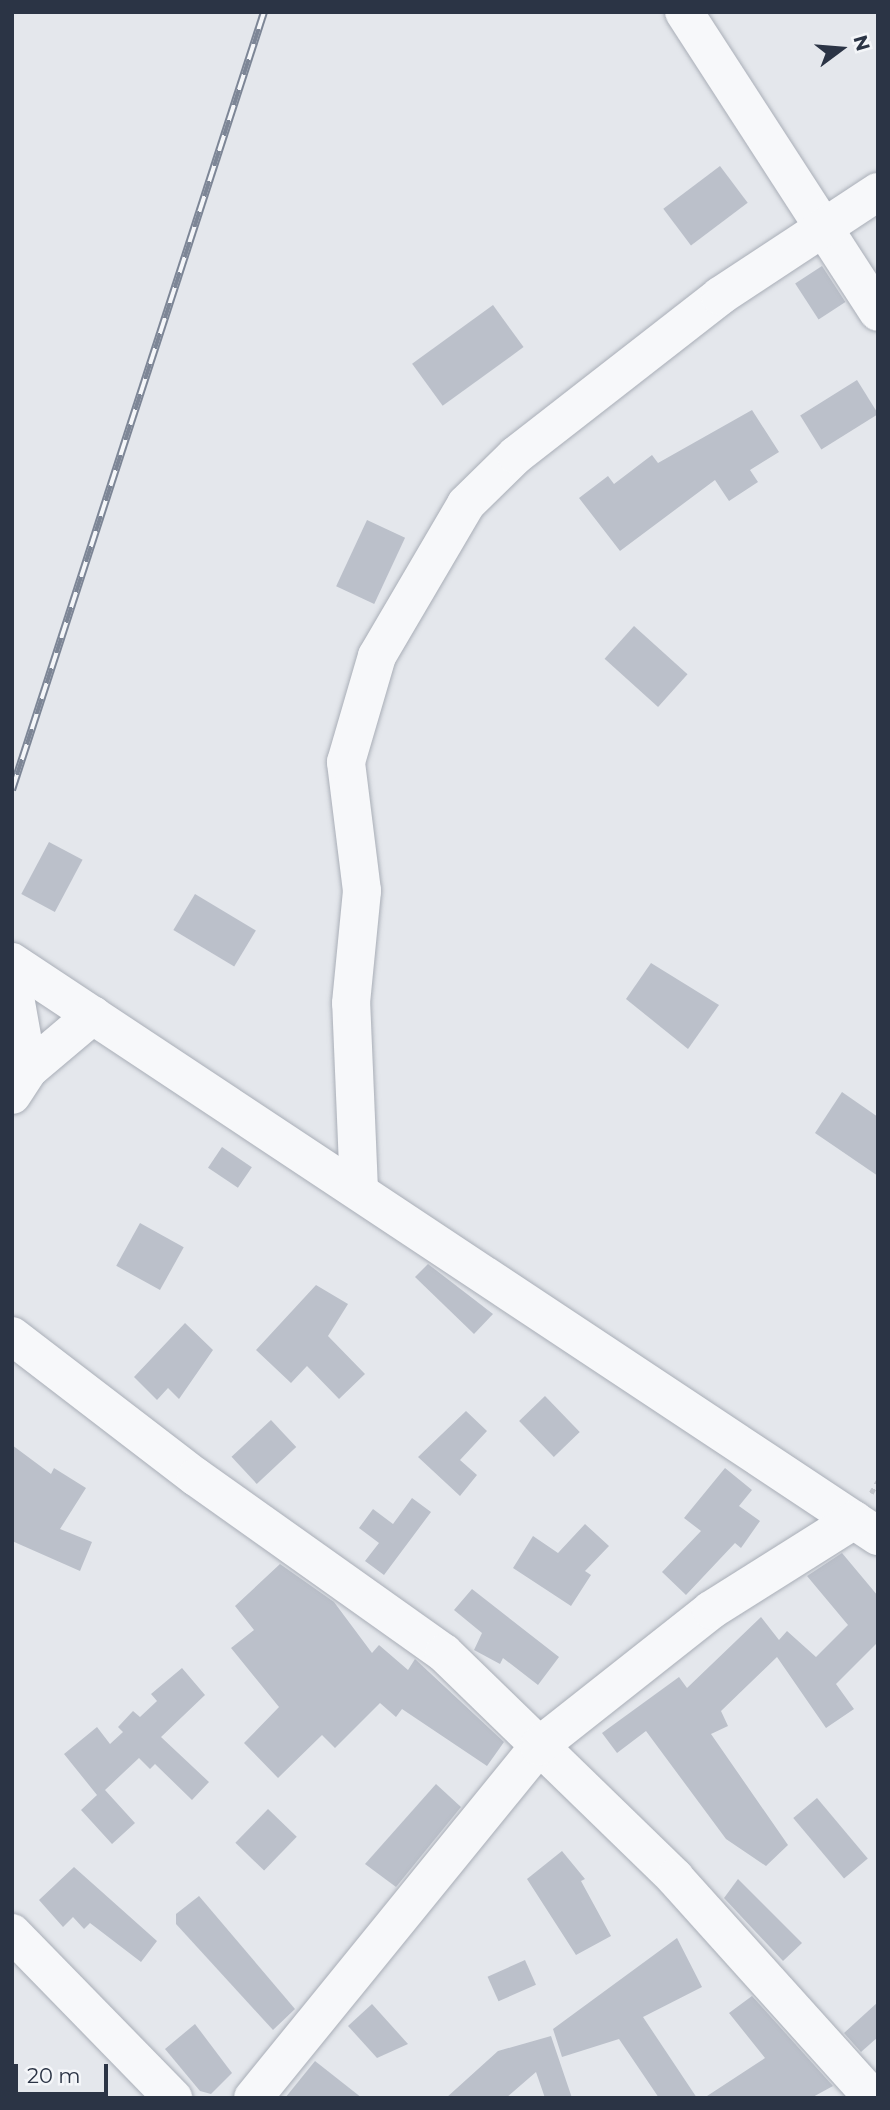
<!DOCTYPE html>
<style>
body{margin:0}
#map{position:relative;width:890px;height:2110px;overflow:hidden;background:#e4e7ec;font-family:Montserrat,sans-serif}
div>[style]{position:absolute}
.building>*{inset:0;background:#bbc0ca;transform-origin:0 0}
.path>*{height:4.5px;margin-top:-2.25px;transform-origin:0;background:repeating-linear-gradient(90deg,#c2c5cb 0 5px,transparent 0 10px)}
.roads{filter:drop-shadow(0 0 2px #a9aeb7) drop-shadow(0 0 2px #a9aeb7)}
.minor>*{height:38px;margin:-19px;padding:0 19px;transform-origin:19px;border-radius:19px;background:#f7f8fa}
.rail>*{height:8px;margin-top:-4px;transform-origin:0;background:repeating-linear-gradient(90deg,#f4f6f9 0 16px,#7d8696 0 32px);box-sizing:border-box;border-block:2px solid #7d8696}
span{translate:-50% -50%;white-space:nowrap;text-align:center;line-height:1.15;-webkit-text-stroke:6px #f4f6f9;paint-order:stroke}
.frame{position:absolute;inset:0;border:14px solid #2b3445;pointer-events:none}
.north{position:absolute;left:806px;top:14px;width:70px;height:70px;-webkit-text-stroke:5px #f4f6f9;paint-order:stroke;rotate:74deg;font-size:19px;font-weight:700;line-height:28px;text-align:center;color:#2b3445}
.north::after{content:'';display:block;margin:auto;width:24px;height:32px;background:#2b3445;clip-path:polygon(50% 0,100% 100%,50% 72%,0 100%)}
.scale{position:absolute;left:14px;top:2064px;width:94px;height:32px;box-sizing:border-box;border:4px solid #2b3445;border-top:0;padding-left:9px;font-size:21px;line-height:24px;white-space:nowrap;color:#2b3445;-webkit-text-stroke:5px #f4f6f9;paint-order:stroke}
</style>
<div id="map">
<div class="building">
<i style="left:720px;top:166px;width:46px;height:71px;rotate:53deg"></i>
<i style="left:822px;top:266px;width:43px;height:32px;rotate:57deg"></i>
<i style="left:493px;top:305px;width:52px;height:100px;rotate:54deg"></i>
<i style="left:857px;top:380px;width:40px;height:67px;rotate:58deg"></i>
<i style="clip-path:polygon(752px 410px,779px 452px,750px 470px,758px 482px,729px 501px,715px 480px,620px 551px,579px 498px,608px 476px,614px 484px,652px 455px,658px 463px)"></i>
<i style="left:367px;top:520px;width:42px;height:73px;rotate:25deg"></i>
<i style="left:634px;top:626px;width:72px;height:44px;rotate:42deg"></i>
<i style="left:49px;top:842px;width:38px;height:59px;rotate:28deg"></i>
<i style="left:195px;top:894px;width:71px;height:42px;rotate:31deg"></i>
<i style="clip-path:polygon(651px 963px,719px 1005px,688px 1049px,626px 999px)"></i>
<i style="clip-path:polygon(842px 1092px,878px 1117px,878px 1176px,815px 1133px)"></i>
<i style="left:222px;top:1147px;width:36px;height:25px;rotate:34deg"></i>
<i style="left:140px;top:1223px;width:50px;height:49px;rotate:29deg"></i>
<i style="clip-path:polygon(428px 1264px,493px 1314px,474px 1334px,415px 1277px)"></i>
<i style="clip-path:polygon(316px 1285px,348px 1304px,328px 1336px,365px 1374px,339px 1399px,307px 1366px,291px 1383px,256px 1350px)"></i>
<i style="clip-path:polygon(185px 1323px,213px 1350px,179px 1399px,168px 1388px,157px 1400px,134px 1377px)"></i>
<i style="left:545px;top:1396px;width:50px;height:36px;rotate:46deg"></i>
<i style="clip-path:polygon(466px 1411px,487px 1431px,460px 1460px,477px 1475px,460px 1496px,418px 1457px)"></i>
<i style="left:271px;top:1420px;width:37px;height:54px;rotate:47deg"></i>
<i style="clip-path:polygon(12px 1445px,51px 1474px,54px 1468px,86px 1488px,60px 1529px,92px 1542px,80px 1571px,12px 1541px)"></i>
<i style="clip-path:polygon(725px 1468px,752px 1490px,739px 1506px,760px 1521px,741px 1548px,735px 1543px,686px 1595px,662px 1572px,701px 1531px,684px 1518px)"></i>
<i style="clip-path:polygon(412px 1498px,431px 1512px,384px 1575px,365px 1561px,379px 1543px,359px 1528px,373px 1509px,393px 1524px)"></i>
<i style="clip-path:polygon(585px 1524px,609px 1546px,585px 1571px,591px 1575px,571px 1606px,513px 1568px,533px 1536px,558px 1553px)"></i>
<i style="clip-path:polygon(842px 1553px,878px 1596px,878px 1642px,836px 1684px,854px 1709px,826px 1728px,777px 1657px,721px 1711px,728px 1726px,711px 1734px,788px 1845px,766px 1866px,726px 1839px,646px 1731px,617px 1753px,602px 1733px,679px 1677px,687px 1688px,761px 1617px,779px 1640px,787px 1631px,816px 1657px,848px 1625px,807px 1576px)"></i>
<i style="clip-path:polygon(280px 1564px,334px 1602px,372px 1653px,379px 1645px,408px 1670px,415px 1659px,504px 1742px,487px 1766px,402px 1709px,396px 1717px,380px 1703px,335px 1748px,322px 1735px,278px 1778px,244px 1743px,279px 1707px,231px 1648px,254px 1630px,235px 1606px)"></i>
<i style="clip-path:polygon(472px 1589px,559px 1657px,538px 1685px,503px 1658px,500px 1664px,474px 1650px,482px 1633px,454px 1610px)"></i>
<i style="clip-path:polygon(182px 1668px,205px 1695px,161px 1737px,209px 1782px,192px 1800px,155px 1764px,150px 1769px,139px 1758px,105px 1790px,135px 1823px,112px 1844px,81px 1810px,97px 1795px,64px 1754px,97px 1727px,110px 1744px,123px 1732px,118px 1727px,133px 1711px,140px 1717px,157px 1701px,151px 1694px)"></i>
<i style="clip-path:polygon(436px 1784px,461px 1807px,396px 1887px,365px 1864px)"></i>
<i style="left:817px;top:1798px;width:79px;height:31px;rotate:50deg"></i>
<i style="left:268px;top:1809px;width:40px;height:47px;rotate:44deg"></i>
<i style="clip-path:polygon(562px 1851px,585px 1879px,581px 1881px,611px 1936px,576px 1955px,527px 1879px)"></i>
<i style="clip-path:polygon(74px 1867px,157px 1941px,141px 1962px,90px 1923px,84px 1929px,73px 1917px,63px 1927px,39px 1900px)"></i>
<i style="clip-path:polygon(738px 1879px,802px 1943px,783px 1961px,724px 1898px)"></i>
<i style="clip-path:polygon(199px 1896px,295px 2009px,273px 2030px,176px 1924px,176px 1914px)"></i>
<i style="clip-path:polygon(677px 1938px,702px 1987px,643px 2017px,697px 2098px,659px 2098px,619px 2039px,562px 2057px,553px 2029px)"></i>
<i style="left:525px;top:1960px;width:27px;height:41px;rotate:66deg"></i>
<i style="clip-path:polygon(752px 1996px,833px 2086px,811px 2098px,704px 2098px,765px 2058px,729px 2013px)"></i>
<i style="clip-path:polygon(878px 2002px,878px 2037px,861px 2052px,844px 2033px)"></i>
<i style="clip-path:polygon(372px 2004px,408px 2044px,377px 2058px,348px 2026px)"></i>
<i style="clip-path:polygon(195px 2024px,232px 2073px,211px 2094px,200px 2091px,165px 2049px)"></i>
<i style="clip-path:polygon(551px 2036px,572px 2098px,545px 2098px,536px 2072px,506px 2098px,446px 2098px,498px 2051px)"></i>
<i style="clip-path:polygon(315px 2061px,362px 2098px,285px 2098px)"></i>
</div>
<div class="path">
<i style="left:871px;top:1493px;width:14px;rotate:-60deg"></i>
</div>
<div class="roads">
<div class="minor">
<i style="left:684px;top:12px;width:357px;rotate:57.1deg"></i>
<i style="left:12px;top:962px;width:1039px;rotate:33.54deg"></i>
<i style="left:12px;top:980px;width:91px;rotate:79.9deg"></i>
<i style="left:12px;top:1095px;width:30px;rotate:-57deg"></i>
<i style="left:28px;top:1070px;width:85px;rotate:-40.2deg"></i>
<i style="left:359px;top:1190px;width:187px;rotate:-92.4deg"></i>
<i style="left:351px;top:1003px;width:113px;rotate:-84.4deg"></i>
<i style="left:362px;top:891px;width:130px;rotate:-97.1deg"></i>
<i style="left:346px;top:762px;width:110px;rotate:-73.7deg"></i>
<i style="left:377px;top:656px;width:176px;rotate:-59.6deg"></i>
<i style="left:466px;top:504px;width:70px;rotate:-44.4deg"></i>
<i style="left:516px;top:455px;width:259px;rotate:-37.9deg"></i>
<i style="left:720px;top:296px;width:189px;rotate:-33.4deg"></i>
<i style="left:12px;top:1336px;width:232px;rotate:37.5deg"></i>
<i style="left:196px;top:1477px;width:304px;rotate:35.4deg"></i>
<i style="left:444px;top:1653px;width:322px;rotate:44.2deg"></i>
<i style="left:675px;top:1878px;width:296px;rotate:48deg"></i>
<i style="left:12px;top:1933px;width:231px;rotate:45.7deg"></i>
<i style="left:253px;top:2098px;width:454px;rotate:-50.9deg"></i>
<i style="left:539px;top:1746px;width:219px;rotate:-38.3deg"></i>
<i style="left:711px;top:1610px;width:169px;rotate:-32.2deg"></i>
</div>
</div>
<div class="rail">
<i style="left:12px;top:790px;width:818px;rotate:-72.05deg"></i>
</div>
<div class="frame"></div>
<div class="north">N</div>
<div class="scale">20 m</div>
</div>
